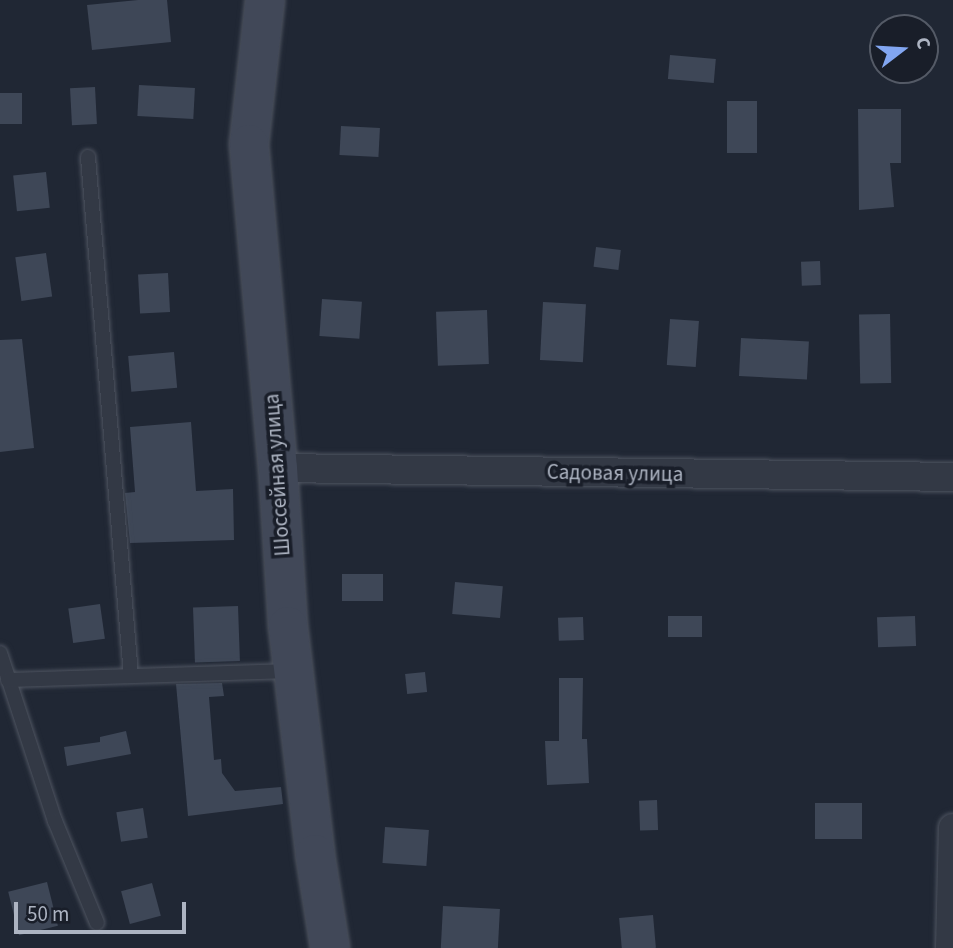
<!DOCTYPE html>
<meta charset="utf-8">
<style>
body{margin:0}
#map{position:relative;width:953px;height:948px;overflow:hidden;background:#202734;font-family:"Source Sans 3",sans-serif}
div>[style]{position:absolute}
.building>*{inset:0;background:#3e4757;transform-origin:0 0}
.roads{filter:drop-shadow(0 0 2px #4e5460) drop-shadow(0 0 2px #4e5460)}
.lane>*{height:14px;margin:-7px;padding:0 7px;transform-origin:7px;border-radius:7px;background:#333945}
.street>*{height:28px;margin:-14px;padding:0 14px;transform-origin:14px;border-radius:14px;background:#333945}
.secondary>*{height:38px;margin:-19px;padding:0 19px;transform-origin:19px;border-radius:19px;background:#414858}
span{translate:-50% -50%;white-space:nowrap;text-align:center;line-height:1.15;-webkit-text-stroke:7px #191e29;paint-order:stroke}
.street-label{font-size:21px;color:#adb4c2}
.north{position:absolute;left:869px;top:14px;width:70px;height:70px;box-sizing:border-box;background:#191e29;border:2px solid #545a66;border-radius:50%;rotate:73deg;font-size:19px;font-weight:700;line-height:28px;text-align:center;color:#adb4c2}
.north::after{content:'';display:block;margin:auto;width:24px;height:32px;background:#82a6f1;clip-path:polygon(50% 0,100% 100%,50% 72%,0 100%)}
.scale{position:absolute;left:14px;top:902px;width:172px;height:32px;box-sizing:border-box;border:4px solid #adb4c2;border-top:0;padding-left:9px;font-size:21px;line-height:24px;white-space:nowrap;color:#adb4c2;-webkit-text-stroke:5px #191e29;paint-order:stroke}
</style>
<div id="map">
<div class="building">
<i style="clip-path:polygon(138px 0,167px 0,171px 42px,92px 50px,87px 5px)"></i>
<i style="left:670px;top:55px;width:46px;height:24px;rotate:5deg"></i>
<i style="left:139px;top:85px;width:56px;height:31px;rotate:3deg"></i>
<i style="left:95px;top:87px;width:37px;height:25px;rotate:87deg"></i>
<i style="left:0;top:93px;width:22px;height:31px"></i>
<i style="left:727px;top:101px;width:30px;height:52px"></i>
<i style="clip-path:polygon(858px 109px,901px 109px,901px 163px,890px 163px,894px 207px,859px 210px)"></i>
<i style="left:341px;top:126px;width:39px;height:29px;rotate:3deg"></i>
<i style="left:46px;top:172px;width:36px;height:33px;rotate:84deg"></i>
<i style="left:596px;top:247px;width:25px;height:20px;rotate:7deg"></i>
<i style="left:46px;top:253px;width:44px;height:31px;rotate:82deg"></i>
<i style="left:820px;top:261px;width:24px;height:19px;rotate:88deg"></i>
<i style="left:168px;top:273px;width:39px;height:30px;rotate:87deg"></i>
<i style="left:322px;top:299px;width:40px;height:37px;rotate:4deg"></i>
<i style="left:543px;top:302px;width:43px;height:58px;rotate:3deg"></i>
<i style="left:487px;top:310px;width:54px;height:51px;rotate:88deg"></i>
<i style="left:890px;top:314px;width:69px;height:31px;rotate:89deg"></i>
<i style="left:670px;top:319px;width:29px;height:46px;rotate:4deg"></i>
<i style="left:741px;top:338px;width:68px;height:38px;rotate:3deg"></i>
<i style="clip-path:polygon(22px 339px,34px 448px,0 452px,0 340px)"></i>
<i style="left:174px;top:352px;width:36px;height:46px;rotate:85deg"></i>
<i style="clip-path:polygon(191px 422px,196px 491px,233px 489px,234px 540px,130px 543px,125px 493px,135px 492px,130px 427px)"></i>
<i style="left:342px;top:574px;width:41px;height:27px"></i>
<i style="left:455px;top:582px;width:48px;height:32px;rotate:5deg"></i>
<i style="left:100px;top:604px;width:35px;height:32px;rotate:82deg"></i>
<i style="left:238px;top:606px;width:55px;height:45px;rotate:88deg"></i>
<i style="left:668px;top:616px;width:34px;height:21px"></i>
<i style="left:915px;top:616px;width:30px;height:38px;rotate:88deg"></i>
<i style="left:583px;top:617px;width:23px;height:25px;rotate:88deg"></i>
<i style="left:425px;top:672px;width:20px;height:20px;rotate:84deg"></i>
<i style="clip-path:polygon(559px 678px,583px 678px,582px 739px,587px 739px,589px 783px,547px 785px,545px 741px,559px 741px)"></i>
<i style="clip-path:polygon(222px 683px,224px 696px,209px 697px,214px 760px,221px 759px,222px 773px,235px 791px,281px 787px,283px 804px,188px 816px,176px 684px)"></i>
<i style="clip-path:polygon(126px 731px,131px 754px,67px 766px,64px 747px,100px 742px,100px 737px)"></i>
<i style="left:657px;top:800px;width:30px;height:18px;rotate:88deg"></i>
<i style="left:815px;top:803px;width:47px;height:36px"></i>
<i style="left:143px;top:808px;width:30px;height:27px;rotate:81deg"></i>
<i style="left:385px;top:827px;width:44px;height:36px;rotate:4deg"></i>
<i style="left:47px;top:882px;width:45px;height:40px;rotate:76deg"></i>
<i style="left:152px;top:883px;width:34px;height:32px;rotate:75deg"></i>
<i style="left:443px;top:906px;width:57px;height:42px;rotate:3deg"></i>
<i style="left:653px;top:915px;width:33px;height:34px;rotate:85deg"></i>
</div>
<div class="roads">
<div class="lane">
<i style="left:88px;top:157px;width:521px;rotate:85.26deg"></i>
<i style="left:0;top:653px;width:177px;rotate:71.9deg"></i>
<i style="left:55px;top:821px;width:110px;rotate:67.6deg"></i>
<i style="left:8px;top:680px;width:284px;rotate:-1.8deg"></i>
</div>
<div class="street">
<i style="left:278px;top:468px;width:675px;rotate:0.76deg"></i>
<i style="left:950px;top:948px;width:120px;rotate:-88.6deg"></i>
</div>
<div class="secondary">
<i style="left:265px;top:0;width:145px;rotate:96.3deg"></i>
<i style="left:249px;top:144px;width:325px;rotate:84.9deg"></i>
<i style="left:278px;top:468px;width:158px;rotate:86.4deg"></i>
<i style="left:288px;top:626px;width:230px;rotate:83.2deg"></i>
<i style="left:315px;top:854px;width:95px;rotate:80.9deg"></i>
</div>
</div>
<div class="street-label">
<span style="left:615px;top:473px;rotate:1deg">Садовая улица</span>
<span style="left:277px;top:475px;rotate:-94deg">Шоссейная улица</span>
</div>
<div class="north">С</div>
<div class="scale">50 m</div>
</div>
